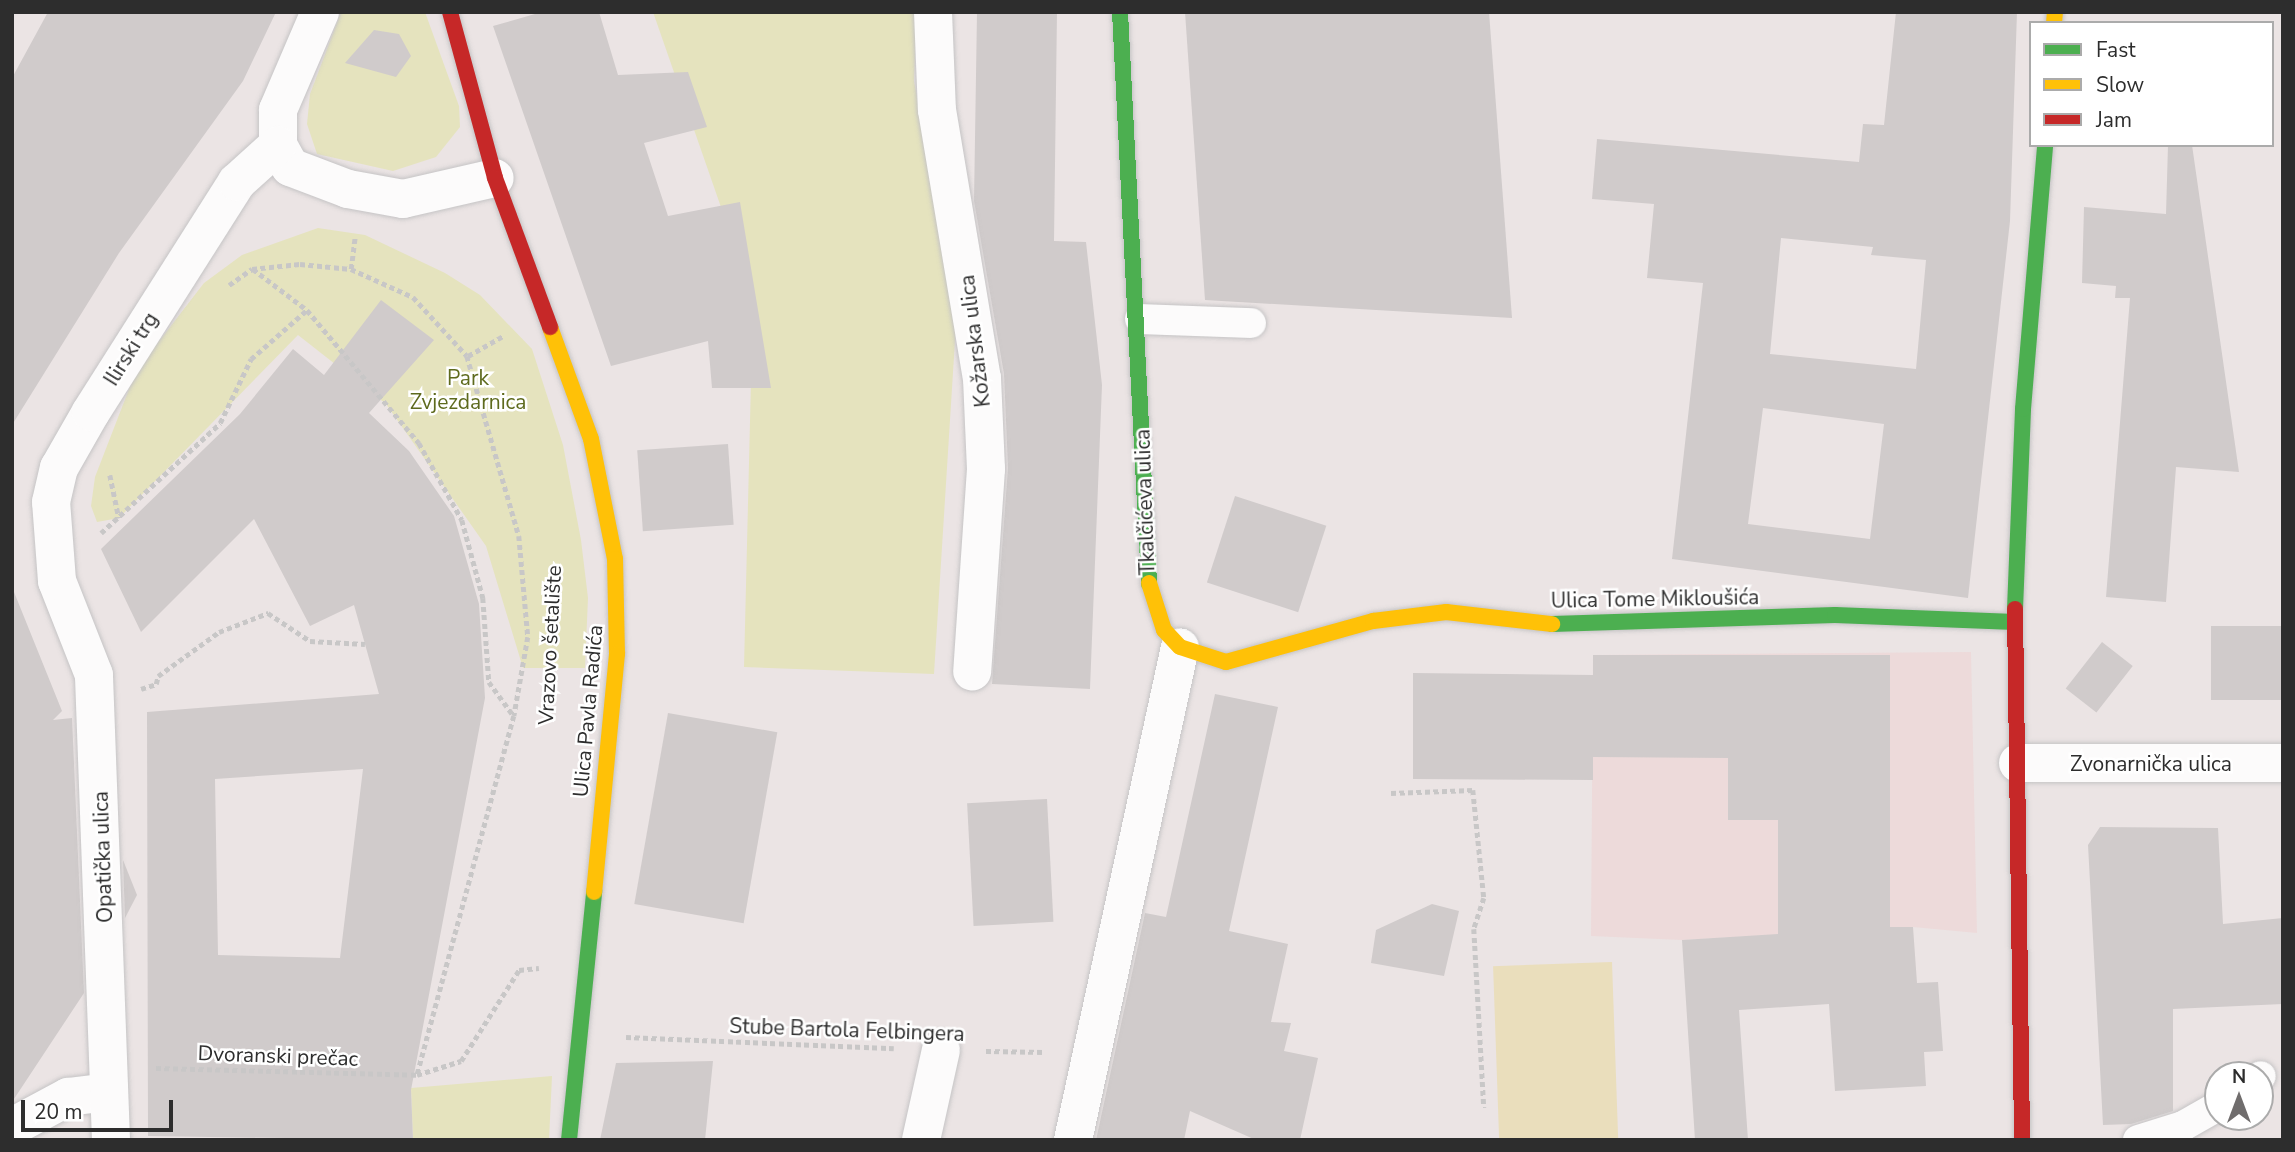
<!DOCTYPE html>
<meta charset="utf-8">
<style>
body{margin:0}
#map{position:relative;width:2295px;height:1152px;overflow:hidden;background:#ebe4e4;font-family:"Nunito Sans",sans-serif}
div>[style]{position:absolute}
.education>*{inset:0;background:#eddada}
.green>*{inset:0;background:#e5e3be}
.pitch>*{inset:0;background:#eadebc;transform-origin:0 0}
.building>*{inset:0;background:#d0cbcb;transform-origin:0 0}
.path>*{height:4.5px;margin-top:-2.25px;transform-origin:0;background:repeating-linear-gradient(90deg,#c8c7c7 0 5px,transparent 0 8.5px)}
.roads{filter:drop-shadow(0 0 2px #c5c4c5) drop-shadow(0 0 2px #c5c4c5)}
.lane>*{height:30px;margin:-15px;padding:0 15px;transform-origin:15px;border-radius:15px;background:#fcfbfb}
.street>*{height:38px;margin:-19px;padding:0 19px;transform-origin:19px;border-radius:19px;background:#fcfbfb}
.fast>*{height:16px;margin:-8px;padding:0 8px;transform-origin:8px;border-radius:8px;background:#4caf50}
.slow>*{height:16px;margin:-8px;padding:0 8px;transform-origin:8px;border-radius:8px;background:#ffc107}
.jam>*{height:16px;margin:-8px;padding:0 8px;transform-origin:8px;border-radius:8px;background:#c62828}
span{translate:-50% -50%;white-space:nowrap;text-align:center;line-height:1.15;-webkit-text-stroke:5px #fff;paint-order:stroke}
.street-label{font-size:21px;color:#2d2d2d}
.park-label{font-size:21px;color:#5e6a1d}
.frame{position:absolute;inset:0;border:14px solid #2d2d2d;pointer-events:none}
.legend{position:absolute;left:2029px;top:21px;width:245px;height:126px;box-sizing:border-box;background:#fff;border:2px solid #ababab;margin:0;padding:9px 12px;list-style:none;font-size:21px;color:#2d2d2d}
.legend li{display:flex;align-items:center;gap:14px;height:35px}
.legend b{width:35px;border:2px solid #ababab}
.north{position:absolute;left:2204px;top:1061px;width:70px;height:70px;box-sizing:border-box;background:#fff;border:2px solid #ababab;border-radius:50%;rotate:0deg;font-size:19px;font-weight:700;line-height:28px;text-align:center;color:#2d2d2d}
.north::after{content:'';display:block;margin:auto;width:24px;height:32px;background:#706d6d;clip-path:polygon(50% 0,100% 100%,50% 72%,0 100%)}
.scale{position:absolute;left:21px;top:1100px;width:152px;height:32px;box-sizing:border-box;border:4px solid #2d2d2d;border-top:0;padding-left:9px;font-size:21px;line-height:24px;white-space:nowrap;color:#2d2d2d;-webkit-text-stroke:5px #fff;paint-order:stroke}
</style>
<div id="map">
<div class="education">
<i style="clip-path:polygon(1971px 652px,1977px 933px,1913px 927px,1682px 940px,1591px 936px,1593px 655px)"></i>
</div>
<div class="green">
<i style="clip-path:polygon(341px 12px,425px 12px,459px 106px,460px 127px,436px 157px,393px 171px,317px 154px,307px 124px,310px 94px)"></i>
<i style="clip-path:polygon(653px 12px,917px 12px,914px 81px,957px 309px,934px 674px,744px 667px,753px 299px)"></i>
<i style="clip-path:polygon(318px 228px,365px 235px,445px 273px,480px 295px,532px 349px,563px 445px,581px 540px,588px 598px,585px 668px,523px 668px,486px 546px,386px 404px,298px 335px,119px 518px,97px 522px,91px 506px,95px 477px,136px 371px,204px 283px,242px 255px)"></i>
<i style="clip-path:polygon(552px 1076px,549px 1140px,413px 1140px,411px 1088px)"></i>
</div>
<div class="pitch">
<i style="left:1612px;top:962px;width:178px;height:119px;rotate:88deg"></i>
</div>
<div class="building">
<i style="clip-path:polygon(48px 12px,276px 12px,243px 81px,119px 253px,12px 425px,12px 78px)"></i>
<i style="clip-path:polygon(542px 12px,599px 12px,618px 75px,688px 72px,707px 127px,644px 143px,668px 216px,740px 202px,771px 388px,712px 388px,708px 341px,611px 366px,493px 26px)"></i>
<i style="clip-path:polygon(977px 12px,1057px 12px,1054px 241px,1086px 242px,1102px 385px,1090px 689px,992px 684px,1008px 468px,1004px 374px,974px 201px)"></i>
<i style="clip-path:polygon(1185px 12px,1489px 12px,1512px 318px,1205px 300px)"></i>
<i style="clip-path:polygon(evenodd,1896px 12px,2017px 12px,2010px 221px,1968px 598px,1672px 559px,1703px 283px,1647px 278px,1654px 204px,1592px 199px,1597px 139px,1859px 162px,1863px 124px,1884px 125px,1896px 12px,1781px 238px,1873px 247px,1871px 255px,1926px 260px,1916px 369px,1770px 354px,1781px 238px,1896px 12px,1763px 408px,1884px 424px,1870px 539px,1748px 524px,1763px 408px)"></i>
<i style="clip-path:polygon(374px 30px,399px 34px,411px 56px,396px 77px,345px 63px)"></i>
<i style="clip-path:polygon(2168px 145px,2192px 145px,2239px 472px,2176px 467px,2166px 602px,2106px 597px,2130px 298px,2115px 298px,2116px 286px,2082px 283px,2084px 207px,2166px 214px)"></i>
<i style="clip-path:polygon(evenodd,381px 300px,434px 340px,369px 413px,409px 451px,454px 516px,479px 604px,485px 698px,411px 1090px,413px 1140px,148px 1136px,147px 712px,379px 694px,354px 605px,310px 626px,254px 519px,141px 632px,101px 549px,240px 414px,293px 349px,324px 375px,381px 300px,363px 769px,340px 958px,218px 955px,215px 779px,363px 769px)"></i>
<i style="left:728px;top:444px;width:81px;height:91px;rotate:86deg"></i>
<i style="left:1235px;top:496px;width:96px;height:91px;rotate:18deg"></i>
<i style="clip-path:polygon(14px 592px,62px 711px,53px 720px,72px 718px,84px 993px,12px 1102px)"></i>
<i style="left:2283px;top:626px;width:74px;height:72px;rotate:90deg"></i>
<i style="left:2102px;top:642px;width:39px;height:59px;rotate:38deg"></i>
<i style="clip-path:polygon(1593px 655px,1890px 655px,1890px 927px,1913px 927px,1917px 983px,1938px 982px,1943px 1051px,1924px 1052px,1926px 1086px,1835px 1091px,1829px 1004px,1739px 1010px,1748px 1140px,1695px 1140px,1682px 940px,1778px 934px,1778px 820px,1728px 820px,1728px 758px,1593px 757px,1593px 780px,1413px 779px,1413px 673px,1593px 675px)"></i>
<i style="clip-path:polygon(1215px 694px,1278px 707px,1229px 931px,1288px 944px,1271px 1022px,1291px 1023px,1284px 1051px,1318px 1058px,1300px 1140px,1256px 1140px,1190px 1111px,1184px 1140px,1096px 1140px,1145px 913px,1166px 917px)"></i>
<i style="left:668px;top:713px;width:111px;height:194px;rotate:10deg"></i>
<i style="left:1047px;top:799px;width:123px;height:80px;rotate:87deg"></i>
<i style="clip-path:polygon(2100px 827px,2218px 828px,2223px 924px,2283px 918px,2283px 1004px,2173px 1009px,2173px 1111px,2131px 1124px,2103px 1125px,2088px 845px)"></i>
<i style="clip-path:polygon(123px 860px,137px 895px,125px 918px)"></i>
<i style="clip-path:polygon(1432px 904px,1459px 911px,1444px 976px,1371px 963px,1376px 930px)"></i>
<i style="clip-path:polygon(713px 1061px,705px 1140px,600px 1140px,616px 1063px)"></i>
</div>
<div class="path">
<i style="left:253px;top:269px;width:68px;rotate:37.2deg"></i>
<i style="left:351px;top:269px;width:31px;rotate:-83deg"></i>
<i style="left:229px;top:285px;width:28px;rotate:-35deg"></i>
<i style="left:252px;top:269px;width:48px;rotate:-5.9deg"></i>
<i style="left:300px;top:264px;width:51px;rotate:5.6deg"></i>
<i style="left:351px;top:269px;width:68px;rotate:24.3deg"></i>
<i style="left:413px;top:297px;width:80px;rotate:47.5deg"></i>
<i style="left:467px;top:356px;width:187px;rotate:73.9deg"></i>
<i style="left:519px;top:536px;width:101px;rotate:84.9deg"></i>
<i style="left:528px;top:637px;width:80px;rotate:100deg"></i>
<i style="left:514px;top:716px;width:372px;rotate:105.1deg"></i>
<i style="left:468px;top:356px;width:40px;rotate:-29.7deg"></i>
<i style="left:110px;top:475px;width:44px;rotate:78.2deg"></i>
<i style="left:101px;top:533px;width:162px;rotate:-42.7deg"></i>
<i style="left:220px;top:423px;width:71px;rotate:-64.2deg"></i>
<i style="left:251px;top:359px;width:74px;rotate:-41.2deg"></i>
<i style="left:307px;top:310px;width:174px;rotate:49.9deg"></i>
<i style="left:419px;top:443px;width:88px;rotate:60.8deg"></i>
<i style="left:462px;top:520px;width:81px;rotate:74.9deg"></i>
<i style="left:483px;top:598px;width:84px;rotate:85.9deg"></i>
<i style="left:489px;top:682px;width:41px;rotate:54deg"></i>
<i style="left:141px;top:689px;width:16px;rotate:-18deg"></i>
<i style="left:156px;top:684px;width:8px;rotate:-76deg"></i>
<i style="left:158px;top:676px;width:75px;rotate:-35.8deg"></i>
<i style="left:219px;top:632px;width:53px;rotate:-21.2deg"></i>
<i style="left:268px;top:613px;width:50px;rotate:33.7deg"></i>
<i style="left:310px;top:641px;width:55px;rotate:3.1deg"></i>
<i style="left:1391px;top:793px;width:82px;rotate:-2.1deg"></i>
<i style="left:1473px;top:790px;width:109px;rotate:84.2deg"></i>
<i style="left:1484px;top:898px;width:33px;rotate:108deg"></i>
<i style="left:1474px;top:929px;width:179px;rotate:86.8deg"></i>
<i style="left:626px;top:1037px;width:268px;rotate:2.4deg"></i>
<i style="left:986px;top:1051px;width:58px;rotate:1deg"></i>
<i style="left:156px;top:1068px;width:261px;rotate:1.5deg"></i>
<i style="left:417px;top:1075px;width:46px;rotate:-17.7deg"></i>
<i style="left:461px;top:1061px;width:108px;rotate:-57.5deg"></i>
<i style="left:519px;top:970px;width:20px;rotate:-6deg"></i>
</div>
<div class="roads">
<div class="lane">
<i style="left:1140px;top:319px;width:111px;rotate:2.1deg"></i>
<i style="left:2260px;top:1077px;width:1px;rotate:-45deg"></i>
<i style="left:2138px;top:1140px;width:47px;rotate:-17.3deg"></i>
<i style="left:2183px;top:1126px;width:40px;rotate:-29.7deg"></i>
</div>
<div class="street">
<i style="left:320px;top:12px;width:107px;rotate:113.2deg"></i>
<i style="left:278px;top:110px;width:35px;rotate:90deg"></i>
<i style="left:278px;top:145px;width:25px;rotate:61deg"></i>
<i style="left:290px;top:167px;width:62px;rotate:20.8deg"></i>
<i style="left:348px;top:189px;width:56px;rotate:10.3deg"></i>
<i style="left:403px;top:199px;width:94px;rotate:-12.9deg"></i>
<i style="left:933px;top:12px;width:98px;rotate:87.7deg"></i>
<i style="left:937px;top:110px;width:272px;rotate:80.5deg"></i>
<i style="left:982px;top:378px;width:91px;rotate:87.5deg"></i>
<i style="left:986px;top:469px;width:203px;rotate:93.9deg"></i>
<i style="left:2018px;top:763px;width:265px"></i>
<i style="left:12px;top:1127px;width:64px;rotate:-28.2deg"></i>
<i style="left:68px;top:1097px;width:41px;rotate:-7deg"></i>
<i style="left:111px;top:1140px;width:465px;rotate:-92.1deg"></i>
<i style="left:94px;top:675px;width:101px;rotate:-111.5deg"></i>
<i style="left:57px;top:581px;width:79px;rotate:-94.3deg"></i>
<i style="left:51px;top:502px;width:35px;rotate:-77deg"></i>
<i style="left:59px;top:468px;width:64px;rotate:-60.3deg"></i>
<i style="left:91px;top:412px;width:272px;rotate:-57.6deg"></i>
<i style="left:237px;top:182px;width:55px;rotate:-42.1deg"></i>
<i style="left:921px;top:1140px;width:92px;rotate:-77.5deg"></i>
<i style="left:1073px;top:1140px;width:504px;rotate:-77.75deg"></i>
</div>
<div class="fast">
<i style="left:1120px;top:12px;width:572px;rotate:87.09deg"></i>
<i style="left:2015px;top:609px;width:200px;rotate:-87.7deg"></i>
<i style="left:2023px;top:409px;width:265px;rotate:-85.2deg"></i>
<i style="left:1552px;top:624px;width:283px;rotate:-1.8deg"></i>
<i style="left:1835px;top:615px;width:180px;rotate:2.2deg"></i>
<i style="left:569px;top:1140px;width:249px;rotate:-84.2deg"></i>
</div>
<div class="slow">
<i style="left:2054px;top:23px;width:11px;rotate:-85deg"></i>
<i style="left:550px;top:327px;width:119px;rotate:69.9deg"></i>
<i style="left:591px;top:439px;width:122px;rotate:78.7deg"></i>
<i style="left:615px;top:559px;width:95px;rotate:88.8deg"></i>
<i style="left:617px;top:654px;width:239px;rotate:95.5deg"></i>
<i style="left:1149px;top:583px;width:49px;rotate:72.3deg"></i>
<i style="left:1164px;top:630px;width:23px;rotate:47deg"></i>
<i style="left:1180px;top:647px;width:48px;rotate:18.1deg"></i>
<i style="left:1226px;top:662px;width:153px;rotate:-15.6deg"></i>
<i style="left:1373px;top:621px;width:74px;rotate:-7deg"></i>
<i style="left:1446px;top:612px;width:107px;rotate:6.5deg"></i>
</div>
<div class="jam">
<i style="left:450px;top:12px;width:172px;rotate:74.8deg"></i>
<i style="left:495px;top:178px;width:159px;rotate:69.7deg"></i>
<i style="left:2015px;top:609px;width:531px;rotate:89.24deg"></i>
</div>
</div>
<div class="street-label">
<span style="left:975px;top:341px;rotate:-97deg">Kožarska ulica</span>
<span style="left:131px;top:349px;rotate:-58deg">Ilirski trg</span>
<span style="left:1145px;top:502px;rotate:-92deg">Tkalčićeva ulica</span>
<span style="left:1655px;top:599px;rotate:-1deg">Ulica Tome Mikloušića</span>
<span style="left:550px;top:645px;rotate:-87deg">Vrazovo šetalište</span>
<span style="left:588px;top:711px;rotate:-85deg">Ulica Pavla Radića</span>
<span style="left:2151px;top:764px">Zvonarnička ulica</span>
<span style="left:103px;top:857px;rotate:-92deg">Opatička ulica</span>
<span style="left:847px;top:1030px;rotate:2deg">Stube Bartola Felbingera</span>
<span style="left:278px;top:1056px;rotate:2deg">Dvoranski prečac</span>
</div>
<div class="park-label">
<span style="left:468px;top:390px">Park<br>Zvjezdarnica</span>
</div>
<div class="frame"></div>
<ul class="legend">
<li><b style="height:9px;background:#4caf50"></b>Fast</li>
<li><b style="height:9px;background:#ffc107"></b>Slow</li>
<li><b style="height:9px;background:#c62828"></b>Jam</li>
</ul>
<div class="north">N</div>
<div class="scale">20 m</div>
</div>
